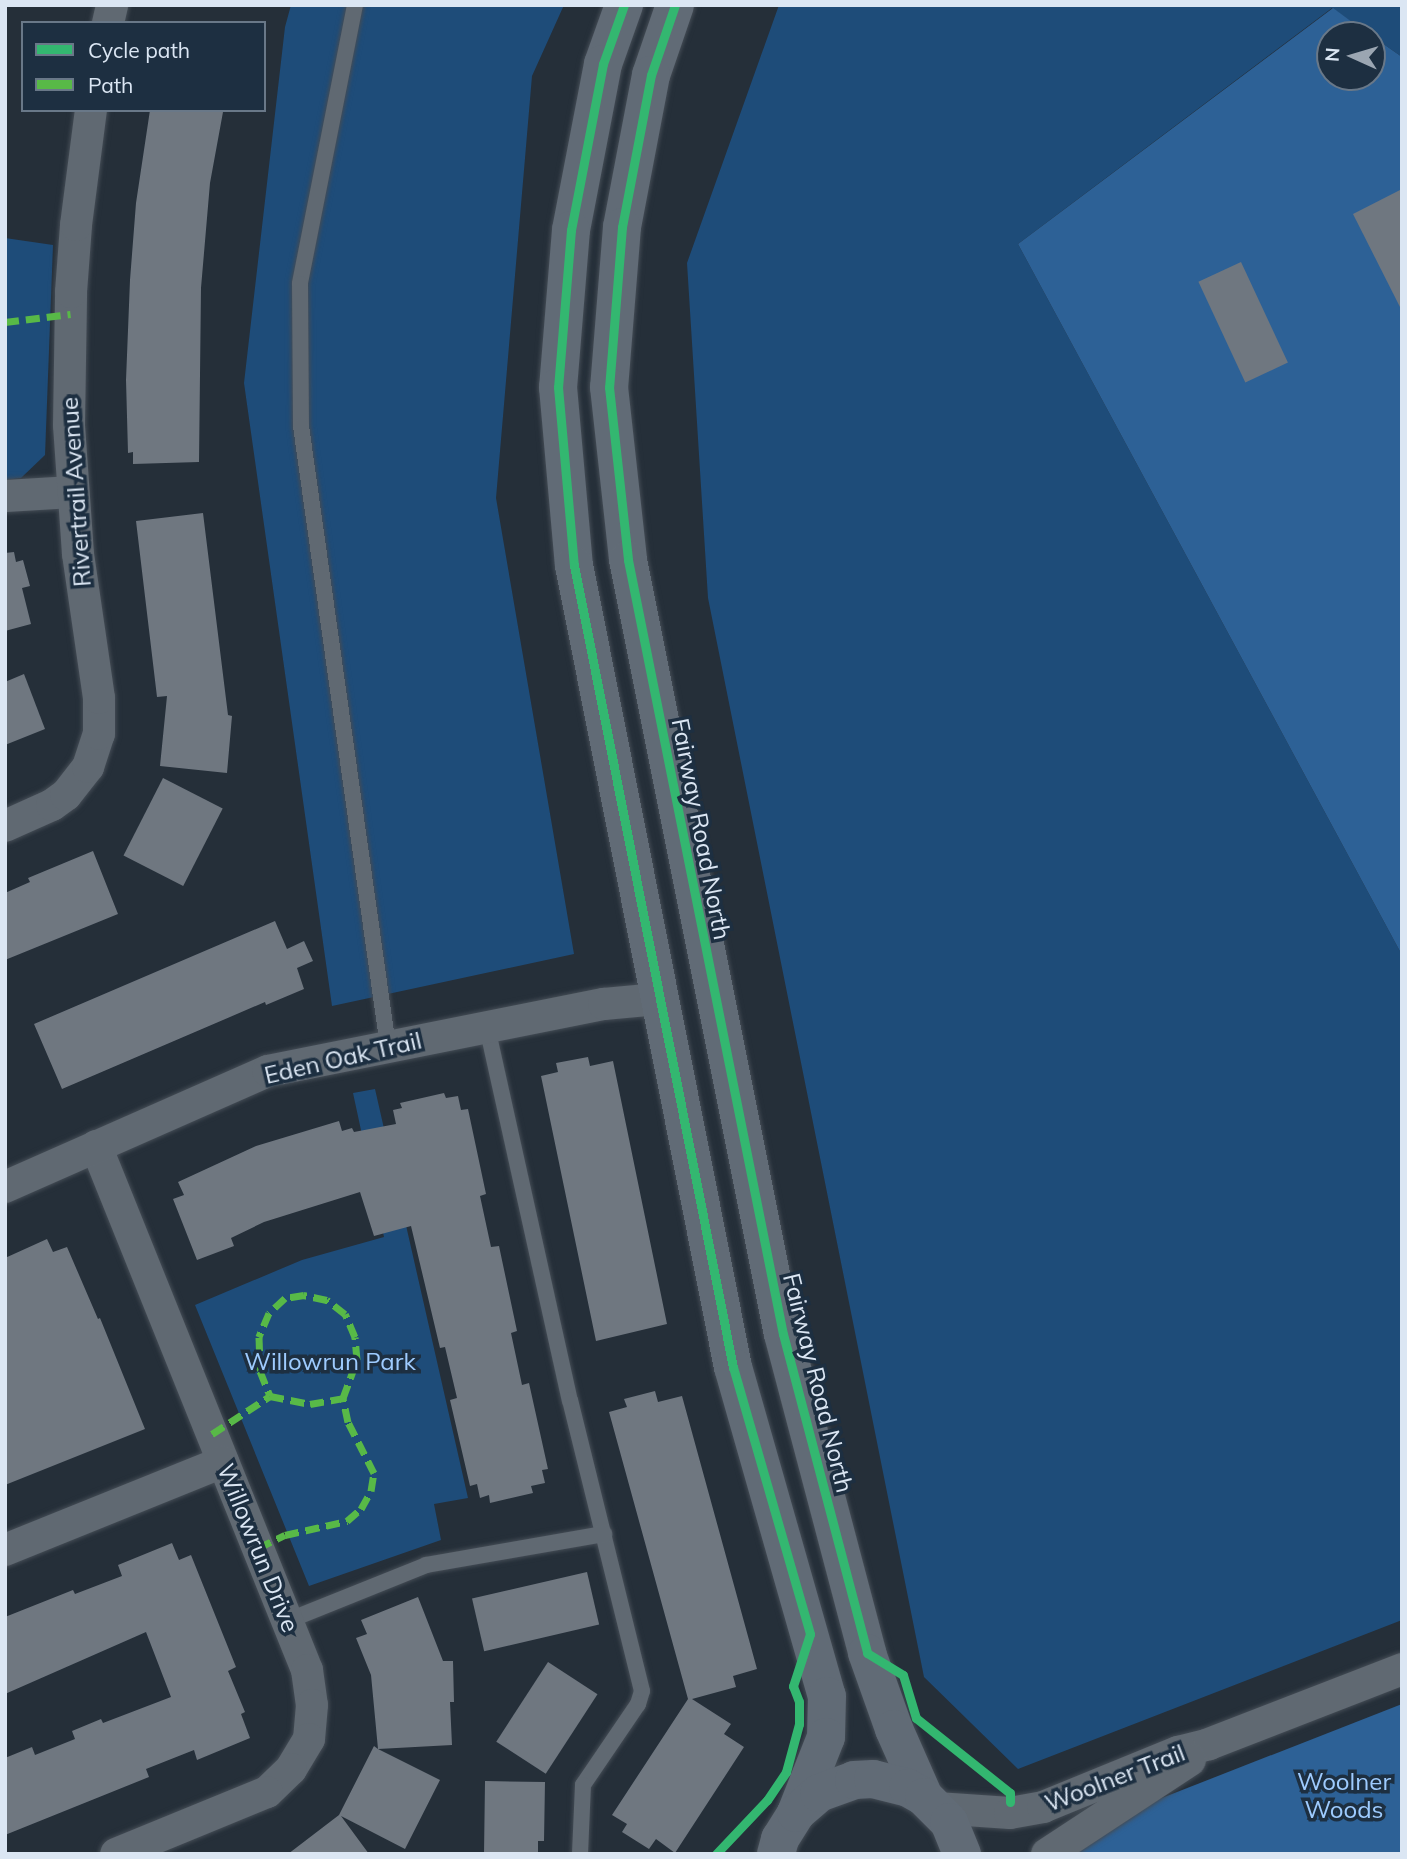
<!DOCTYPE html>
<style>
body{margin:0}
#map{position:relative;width:1407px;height:1859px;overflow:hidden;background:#252f39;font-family:Mulish,sans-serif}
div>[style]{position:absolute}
.green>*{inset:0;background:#1e4c79}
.forest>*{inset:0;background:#2d6196}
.building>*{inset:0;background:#6f7780;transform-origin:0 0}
.roads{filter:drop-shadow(0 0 2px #444c55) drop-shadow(0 0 2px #444c55)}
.service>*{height:16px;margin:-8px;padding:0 8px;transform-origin:8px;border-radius:8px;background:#606972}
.minor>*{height:32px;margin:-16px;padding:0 16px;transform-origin:16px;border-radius:16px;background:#606972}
.secondary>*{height:38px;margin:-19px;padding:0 19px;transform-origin:19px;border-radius:19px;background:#616b76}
.quiet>*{height:7px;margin-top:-3.5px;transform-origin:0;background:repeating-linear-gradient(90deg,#58b947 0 14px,transparent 0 21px)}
.cycleway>*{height:9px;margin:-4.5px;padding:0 4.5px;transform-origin:4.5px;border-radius:4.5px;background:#33b770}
span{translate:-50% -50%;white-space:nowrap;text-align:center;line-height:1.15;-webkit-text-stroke:7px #1d2f41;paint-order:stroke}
.street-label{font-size:24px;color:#dbe6f3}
.park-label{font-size:24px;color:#9ecbfe}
.frame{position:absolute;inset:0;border:7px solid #dbe6f3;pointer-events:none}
.legend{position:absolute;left:21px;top:21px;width:245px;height:91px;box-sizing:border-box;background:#1d2f41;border:2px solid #697888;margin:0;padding:9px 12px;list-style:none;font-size:21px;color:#dbe6f3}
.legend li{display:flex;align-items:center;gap:14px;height:35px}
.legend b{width:35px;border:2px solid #697888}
.north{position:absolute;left:1316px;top:21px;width:70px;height:70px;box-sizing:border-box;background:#1d2f41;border:2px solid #697888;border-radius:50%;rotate:274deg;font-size:19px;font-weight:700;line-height:28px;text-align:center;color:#dbe6f3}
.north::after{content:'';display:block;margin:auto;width:24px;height:32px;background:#9ba6b2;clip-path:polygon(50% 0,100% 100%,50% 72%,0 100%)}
</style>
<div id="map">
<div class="green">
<i style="clip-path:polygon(291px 5px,564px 5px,532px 76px,496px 498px,574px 954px,332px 1006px,244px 383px,285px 27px)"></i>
<i style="clip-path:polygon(779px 5px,1402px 5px,1402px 57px,1332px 8px,1018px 244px,1402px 955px,1402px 1620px,1018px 1769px,924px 1677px,708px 598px,687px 263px)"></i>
<i style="clip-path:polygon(5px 238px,53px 245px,45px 455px,21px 478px,5px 480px)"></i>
<i style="clip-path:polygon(375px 1089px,468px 1498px,434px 1504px,441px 1540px,309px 1586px,195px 1305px,302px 1260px,384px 1237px,353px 1093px)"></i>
</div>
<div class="forest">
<i style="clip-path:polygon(1333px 8px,1370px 35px,1330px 35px,1330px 77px,1372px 77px,1372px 36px,1402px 57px,1402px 955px,1018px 244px)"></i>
<i style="clip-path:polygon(1402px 1704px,1402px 1854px,1033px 1854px,1039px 1846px)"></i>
</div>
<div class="building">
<i style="clip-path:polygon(150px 110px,223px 112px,210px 183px,201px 288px,199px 462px,133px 464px,133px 452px,128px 453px,126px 380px,130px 280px,136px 203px)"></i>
<i style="clip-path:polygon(1402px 189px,1402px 311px,1353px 214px)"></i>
<i style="left:1241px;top:262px;width:111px;height:47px;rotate:65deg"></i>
<i style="clip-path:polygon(203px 513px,228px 715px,232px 716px,227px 773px,160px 766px,167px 696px,157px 697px,136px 521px)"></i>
<i style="clip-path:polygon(14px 552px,16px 562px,23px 560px,30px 586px,22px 588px,31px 624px,5px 631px,5px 553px)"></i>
<i style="clip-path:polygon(24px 674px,45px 729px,5px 745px,5px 682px)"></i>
<i style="left:163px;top:778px;width:67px;height:87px;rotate:27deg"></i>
<i style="clip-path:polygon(93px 851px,118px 914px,5px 960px,5px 893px,30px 882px,28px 878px)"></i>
<i style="clip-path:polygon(275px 921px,287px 949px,304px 941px,313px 961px,297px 968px,304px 989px,266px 1005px,265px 1002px,62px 1089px,34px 1024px)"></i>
<i style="clip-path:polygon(588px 1057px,590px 1066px,613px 1061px,667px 1324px,596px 1341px,541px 1076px,558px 1072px,556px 1063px)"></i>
<i style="clip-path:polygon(444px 1093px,446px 1098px,458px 1096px,461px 1110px,468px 1109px,486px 1194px,480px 1196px,491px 1247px,499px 1246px,517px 1331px,511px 1333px,522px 1385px,529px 1383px,548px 1469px,542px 1470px,545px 1483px,531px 1486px,533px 1493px,490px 1503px,489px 1495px,480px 1498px,477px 1484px,470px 1486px,450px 1400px,457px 1398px,445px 1347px,440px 1348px,411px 1226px,374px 1236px,360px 1192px,264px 1222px,231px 1238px,234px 1246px,197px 1260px,173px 1199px,184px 1195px,178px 1182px,256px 1146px,339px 1121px,342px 1131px,352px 1128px,354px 1132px,396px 1124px,393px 1110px,402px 1108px,400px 1103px)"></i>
<i style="clip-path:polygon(47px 1239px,53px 1252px,67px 1247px,98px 1319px,100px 1318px,145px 1429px,5px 1485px,5px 1258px)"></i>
<i style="clip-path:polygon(655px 1391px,658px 1402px,682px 1396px,757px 1669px,733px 1676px,736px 1687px,692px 1699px,731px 1724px,724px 1734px,744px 1747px,675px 1853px,656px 1839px,649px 1849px,622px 1832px,627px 1824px,612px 1815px,688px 1699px,609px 1412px,627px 1407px,624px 1399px)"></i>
<i style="clip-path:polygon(172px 1543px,179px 1560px,191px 1555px,199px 1575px,236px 1667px,228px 1671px,245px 1712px,241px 1714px,250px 1738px,197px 1760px,194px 1750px,146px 1769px,149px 1777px,5px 1835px,5px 1758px,32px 1747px,35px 1755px,75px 1739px,72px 1731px,101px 1719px,103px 1723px,171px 1697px,146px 1632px,5px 1694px,5px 1617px,73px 1590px,75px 1594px,122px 1576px,118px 1565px)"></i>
<i style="left:587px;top:1572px;width:54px;height:118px;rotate:77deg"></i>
<i style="clip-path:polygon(418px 1597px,443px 1661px,453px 1661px,454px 1702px,450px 1702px,452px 1745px,378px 1749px,440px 1780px,405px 1849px,341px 1816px,369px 1854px,288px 1854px,339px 1815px,374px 1746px,378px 1749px,371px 1675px,356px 1638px,367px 1634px,361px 1620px)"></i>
<i style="left:548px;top:1662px;width:59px;height:95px;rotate:33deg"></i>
<i style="clip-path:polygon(485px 1781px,545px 1782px,544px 1841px,538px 1841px,538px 1854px,484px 1854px)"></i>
</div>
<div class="roads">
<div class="service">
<i style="left:355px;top:5px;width:284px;rotate:101.2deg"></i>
<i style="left:300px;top:284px;width:142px;rotate:89.6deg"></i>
<i style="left:301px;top:426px;width:627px;rotate:82.02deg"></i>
<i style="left:487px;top:1027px;width:382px;rotate:77.5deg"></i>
<i style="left:570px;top:1400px;width:300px;rotate:76.1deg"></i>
<i style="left:642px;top:1691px;width:14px;rotate:107deg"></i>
<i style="left:638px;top:1704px;width:98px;rotate:124.2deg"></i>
<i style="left:583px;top:1785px;width:69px;rotate:92.5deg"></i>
<i style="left:287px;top:1621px;width:150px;rotate:-21.9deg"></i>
<i style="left:426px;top:1565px;width:181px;rotate:-9.9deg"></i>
</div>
<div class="minor">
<i style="left:108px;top:23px;width:18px;rotate:-77deg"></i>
<i style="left:5px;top:496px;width:68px;rotate:-3.4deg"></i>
<i style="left:5px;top:826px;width:51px;rotate:-24.1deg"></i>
<i style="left:52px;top:805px;width:17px;rotate:-36deg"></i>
<i style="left:66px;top:795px;width:36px;rotate:-52deg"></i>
<i style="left:88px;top:767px;width:35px;rotate:-72deg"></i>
<i style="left:99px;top:734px;width:36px;rotate:-90deg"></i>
<i style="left:99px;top:698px;width:146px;rotate:-98.3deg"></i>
<i style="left:78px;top:554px;width:129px;rotate:-94deg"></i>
<i style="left:69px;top:425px;width:133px;rotate:-89.1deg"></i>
<i style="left:71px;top:292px;width:67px;rotate:-85.7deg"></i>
<i style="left:76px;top:225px;width:116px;rotate:-82.6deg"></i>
<i style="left:96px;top:1146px;width:565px;rotate:68.07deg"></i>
<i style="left:307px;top:1670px;width:35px;rotate:82deg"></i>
<i style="left:312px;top:1705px;width:34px;rotate:95deg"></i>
<i style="left:309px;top:1739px;width:35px;rotate:121deg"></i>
<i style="left:291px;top:1769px;width:33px;rotate:136deg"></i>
<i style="left:267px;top:1792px;width:163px;rotate:157.7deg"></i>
<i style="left:5px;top:1187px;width:287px;rotate:-23.8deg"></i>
<i style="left:268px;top:1071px;width:343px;rotate:-11.3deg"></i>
<i style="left:604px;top:1004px;width:54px;rotate:-5.3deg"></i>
<i style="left:5px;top:1550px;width:235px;rotate:-22deg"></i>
<i style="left:937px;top:1808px;width:73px;rotate:3.9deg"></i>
<i style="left:1010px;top:1813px;width:34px;rotate:-10deg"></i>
<i style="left:1043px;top:1807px;width:146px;rotate:-22.2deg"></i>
<i style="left:1178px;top:1752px;width:32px;rotate:-14deg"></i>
<i style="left:1209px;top:1744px;width:207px;rotate:-21.2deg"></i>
<i style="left:1047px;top:1854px;width:171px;rotate:-33.3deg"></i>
</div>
<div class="secondary">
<i style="left:624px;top:5px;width:63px;rotate:109.6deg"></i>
<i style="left:603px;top:64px;width:169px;rotate:100.9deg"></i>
<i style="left:571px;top:230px;width:158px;rotate:94.7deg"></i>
<i style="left:558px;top:387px;width:179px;rotate:84.9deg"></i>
<i style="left:574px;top:565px;width:818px;rotate:78.79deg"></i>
<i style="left:733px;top:1367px;width:342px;rotate:74.1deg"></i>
<i style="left:827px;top:1696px;width:41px;rotate:91.4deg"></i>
<i style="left:826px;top:1737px;width:82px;rotate:111.5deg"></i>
<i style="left:675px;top:5px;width:74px;rotate:108.9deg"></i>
<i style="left:651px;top:75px;width:155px;rotate:100.8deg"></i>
<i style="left:622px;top:227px;width:161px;rotate:94.6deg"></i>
<i style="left:609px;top:387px;width:174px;rotate:83.7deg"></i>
<i style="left:628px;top:560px;width:789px;rotate:78.68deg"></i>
<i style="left:783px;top:1334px;width:330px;rotate:75.2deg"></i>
<i style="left:867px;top:1653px;width:81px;rotate:70.4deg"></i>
<i style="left:894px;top:1729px;width:74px;rotate:66.2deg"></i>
<i style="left:776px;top:1854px;width:16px;rotate:-75deg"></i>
<i style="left:780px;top:1839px;width:31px;rotate:-58deg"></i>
<i style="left:796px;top:1813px;width:30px;rotate:-41deg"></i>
<i style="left:819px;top:1793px;width:37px;rotate:-20deg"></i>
<i style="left:854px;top:1780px;width:19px;rotate:-3deg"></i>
<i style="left:873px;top:1779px;width:36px;rotate:14deg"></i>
<i style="left:908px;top:1788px;width:18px;rotate:29deg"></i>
<i style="left:924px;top:1797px;width:35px;rotate:45deg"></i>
<i style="left:949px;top:1822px;width:35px;rotate:68deg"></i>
</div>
</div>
<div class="quiet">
<i style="left:5px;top:322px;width:66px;rotate:-6.9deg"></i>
<i style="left:270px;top:1396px;width:41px;rotate:11.3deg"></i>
<i style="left:310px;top:1404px;width:34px;rotate:-10deg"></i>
<i style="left:212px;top:1434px;width:69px;rotate:-33.2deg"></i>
<i style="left:258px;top:1548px;width:30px;rotate:-26deg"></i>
<i style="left:285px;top:1535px;width:64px;rotate:-12.7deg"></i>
<i style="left:347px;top:1521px;width:18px;rotate:-41deg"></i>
<i style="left:361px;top:1509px;width:21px;rotate:-61deg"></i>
<i style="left:371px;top:1491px;width:18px;rotate:-81deg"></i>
<i style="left:374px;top:1473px;width:57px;rotate:-117deg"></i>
<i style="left:348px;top:1422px;width:25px;rotate:-102deg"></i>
<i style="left:343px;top:1398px;width:40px;rotate:-69.8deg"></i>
<i style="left:357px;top:1360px;width:23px;rotate:-95deg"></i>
<i style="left:355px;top:1337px;width:25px;rotate:-113deg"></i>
<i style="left:345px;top:1314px;width:23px;rotate:-142deg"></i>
<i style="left:327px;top:1300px;width:24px;rotate:-168deg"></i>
<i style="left:304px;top:1295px;width:19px;rotate:171deg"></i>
<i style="left:285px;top:1298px;width:22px;rotate:137deg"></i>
<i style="left:269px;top:1313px;width:26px;rotate:113deg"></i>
<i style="left:259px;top:1337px;width:34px;rotate:88deg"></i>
<i style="left:260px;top:1371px;width:27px;rotate:68deg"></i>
</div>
<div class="cycleway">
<i style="left:624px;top:5px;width:63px;rotate:109.6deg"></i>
<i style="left:603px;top:64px;width:169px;rotate:100.9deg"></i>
<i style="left:571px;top:230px;width:158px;rotate:94.7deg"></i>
<i style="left:558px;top:387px;width:179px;rotate:84.9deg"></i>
<i style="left:574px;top:565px;width:818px;rotate:78.79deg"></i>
<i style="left:733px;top:1367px;width:278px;rotate:73.9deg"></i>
<i style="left:810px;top:1634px;width:55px;rotate:108.1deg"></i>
<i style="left:793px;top:1686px;width:17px;rotate:69deg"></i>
<i style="left:799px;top:1702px;width:22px;rotate:90deg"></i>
<i style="left:799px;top:1724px;width:50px;rotate:105.2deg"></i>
<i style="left:786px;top:1772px;width:34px;rotate:124deg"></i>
<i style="left:767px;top:1800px;width:74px;rotate:133.4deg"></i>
<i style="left:675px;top:5px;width:74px;rotate:108.9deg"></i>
<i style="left:651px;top:75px;width:155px;rotate:100.8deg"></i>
<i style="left:622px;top:227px;width:161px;rotate:94.6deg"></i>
<i style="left:609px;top:387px;width:174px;rotate:83.7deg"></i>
<i style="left:628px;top:560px;width:789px;rotate:78.68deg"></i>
<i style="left:783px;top:1334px;width:330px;rotate:75.2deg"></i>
<i style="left:867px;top:1653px;width:42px;rotate:31.4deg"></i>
<i style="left:903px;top:1675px;width:45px;rotate:73.2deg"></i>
<i style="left:916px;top:1718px;width:120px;rotate:38.6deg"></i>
<i style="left:1010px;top:1793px;width:9px;rotate:90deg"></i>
</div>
<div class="street-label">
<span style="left:76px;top:492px;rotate:-94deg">Rivertrail Avenue</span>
<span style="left:701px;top:829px;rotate:79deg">Fairway Road North</span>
<span style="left:343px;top:1058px;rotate:-13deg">Eden Oak Trail</span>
<span style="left:818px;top:1383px;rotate:76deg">Fairway Road North</span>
<span style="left:258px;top:1548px;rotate:68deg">Willowrun Drive</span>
<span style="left:1115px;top:1778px;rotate:-21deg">Woolner Trail</span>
</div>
<div class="park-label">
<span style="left:330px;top:1362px">Willowrun Park</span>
<span style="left:1344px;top:1796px">Woolner<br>Woods</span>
</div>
<div class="frame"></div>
<ul class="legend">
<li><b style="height:9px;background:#33b770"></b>Cycle path</li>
<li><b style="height:9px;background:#58b947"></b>Path</li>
</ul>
<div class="north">N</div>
</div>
